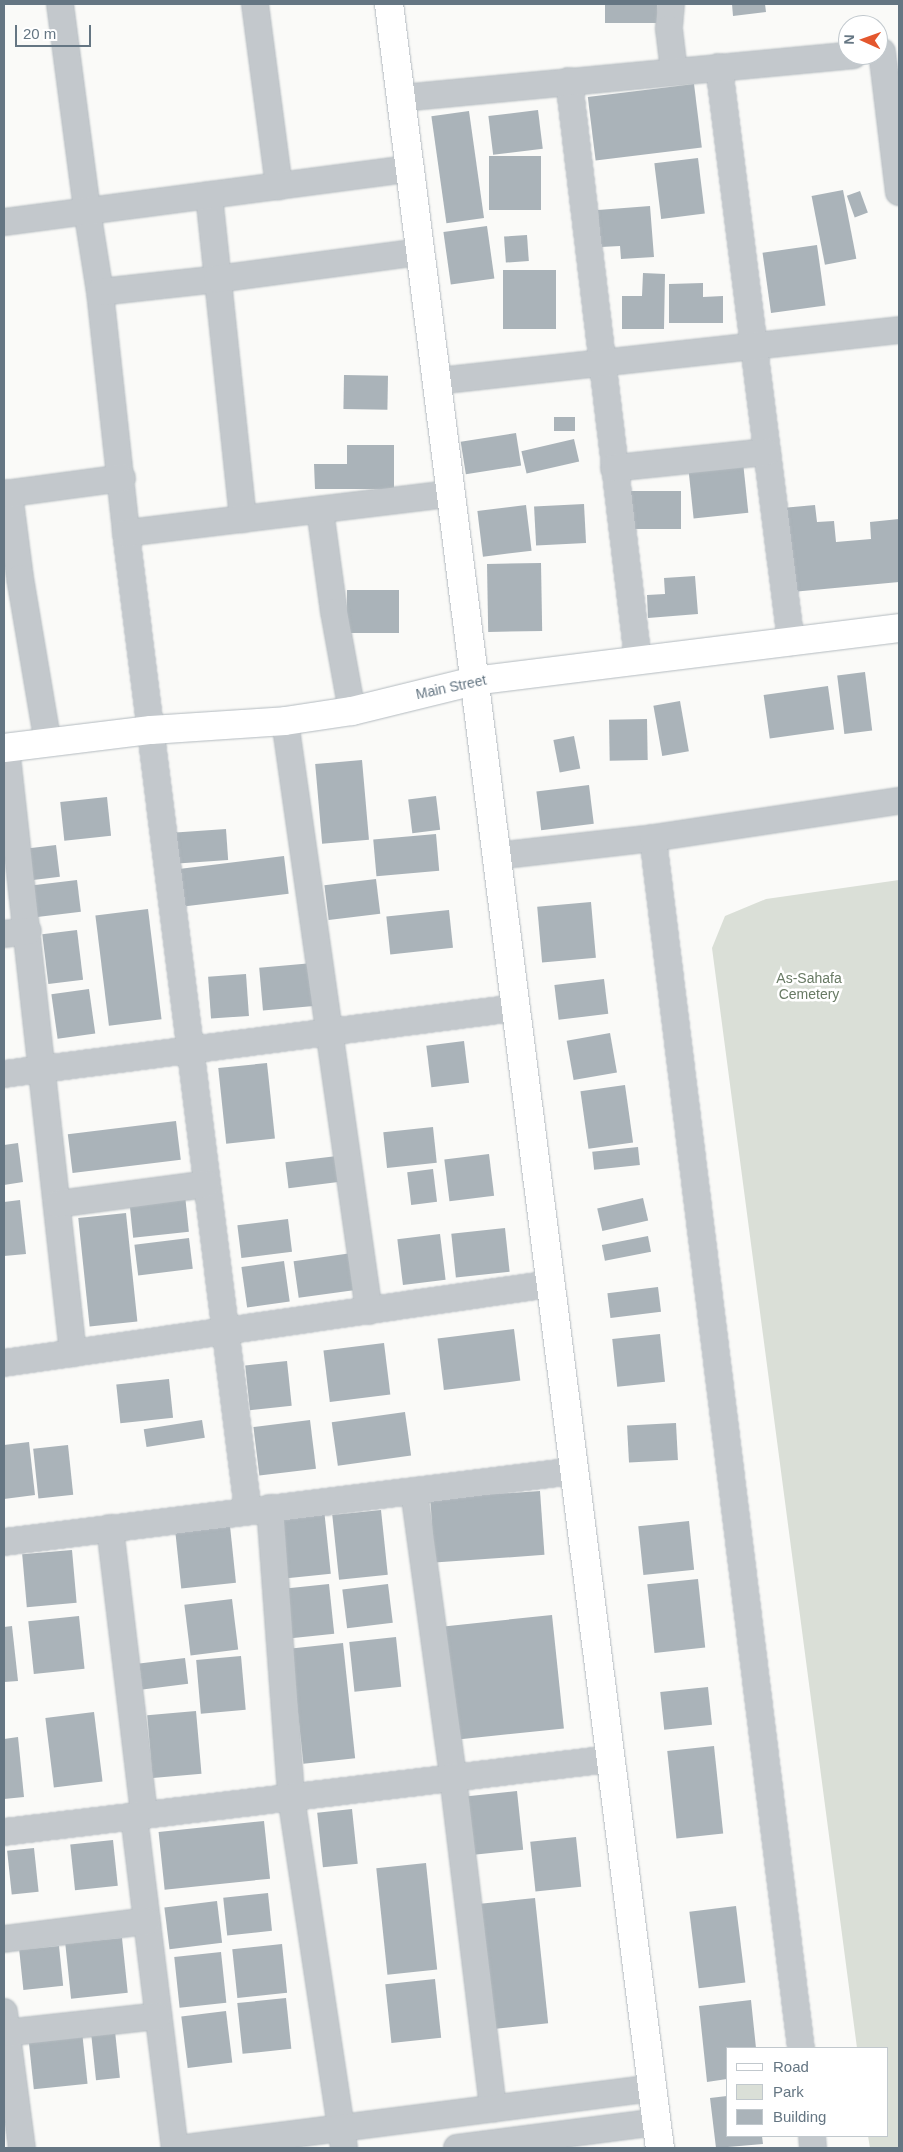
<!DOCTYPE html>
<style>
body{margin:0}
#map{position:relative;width:903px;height:2152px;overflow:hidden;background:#fafaf8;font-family:Helvetica,sans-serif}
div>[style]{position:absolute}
.green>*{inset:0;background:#dadfd7}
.building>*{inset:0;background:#aab3b9;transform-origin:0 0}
.roads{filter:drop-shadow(0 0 1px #b3babf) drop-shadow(0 0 1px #b3babf)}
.street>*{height:26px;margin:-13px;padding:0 13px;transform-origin:13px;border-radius:13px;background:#c3c8cc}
.secondary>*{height:28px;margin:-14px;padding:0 14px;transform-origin:14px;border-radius:14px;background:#fff}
span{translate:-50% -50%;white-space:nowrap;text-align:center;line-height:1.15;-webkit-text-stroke:5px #fff;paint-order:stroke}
.street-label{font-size:14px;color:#657683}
.park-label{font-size:14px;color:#687a64}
.frame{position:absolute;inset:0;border:5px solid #657683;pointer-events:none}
.legend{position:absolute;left:726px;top:2047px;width:162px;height:90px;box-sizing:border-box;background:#fff;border:1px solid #c1c8cd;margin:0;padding:6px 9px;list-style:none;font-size:15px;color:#657683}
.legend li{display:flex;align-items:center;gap:10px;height:25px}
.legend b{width:25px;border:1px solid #c1c8cd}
.north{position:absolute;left:838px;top:15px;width:50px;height:50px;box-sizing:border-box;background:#fff;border:1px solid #c1c8cd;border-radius:50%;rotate:272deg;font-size:14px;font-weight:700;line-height:20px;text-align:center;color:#657683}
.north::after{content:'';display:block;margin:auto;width:18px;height:22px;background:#e4572e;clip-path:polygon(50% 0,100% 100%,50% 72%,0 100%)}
.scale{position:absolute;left:15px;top:25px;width:76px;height:22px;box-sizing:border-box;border:2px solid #657683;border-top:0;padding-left:6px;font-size:15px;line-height:18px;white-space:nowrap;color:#657683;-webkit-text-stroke:4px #fff;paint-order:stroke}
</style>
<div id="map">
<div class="green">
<i style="clip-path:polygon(899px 880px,899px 2148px,870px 2148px,868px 2136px,887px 2136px,887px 2048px,857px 2048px,712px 948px,725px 916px,766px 899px)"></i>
</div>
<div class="building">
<i style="left:605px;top:4px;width:52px;height:19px"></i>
<i style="clip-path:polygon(732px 4px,765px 4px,766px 12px,733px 16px)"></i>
<i style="left:694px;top:84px;width:64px;height:107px;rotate:83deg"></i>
<i style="left:538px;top:110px;width:39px;height:50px;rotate:83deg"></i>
<i style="left:469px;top:111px;width:108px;height:38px;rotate:82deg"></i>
<i style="left:541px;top:156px;width:54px;height:52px;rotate:90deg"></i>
<i style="left:698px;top:158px;width:56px;height:44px;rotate:83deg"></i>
<i style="left:843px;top:190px;width:70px;height:32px;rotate:79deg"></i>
<i style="left:860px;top:191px;width:23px;height:14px;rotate:70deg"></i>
<i style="clip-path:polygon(650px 206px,654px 257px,621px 259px,620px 246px,601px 247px,598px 210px)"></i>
<i style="left:487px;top:226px;width:53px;height:44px;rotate:82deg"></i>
<i style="left:527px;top:235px;width:26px;height:23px;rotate:86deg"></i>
<i style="left:817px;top:245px;width:61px;height:55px;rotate:82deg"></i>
<i style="left:503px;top:270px;width:53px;height:59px"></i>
<i style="clip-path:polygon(643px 273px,665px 274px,664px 329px,622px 329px,622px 296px,642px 296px)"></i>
<i style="clip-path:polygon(703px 283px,703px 297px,723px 296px,723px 323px,669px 323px,669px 284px)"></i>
<i style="left:344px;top:375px;width:44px;height:34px;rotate:1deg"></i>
<i style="left:575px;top:417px;width:14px;height:21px;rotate:90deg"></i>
<i style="left:516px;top:433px;width:33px;height:56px;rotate:81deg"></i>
<i style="left:574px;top:439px;width:23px;height:54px;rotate:77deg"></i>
<i style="clip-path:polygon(347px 445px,394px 445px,394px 489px,315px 489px,314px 464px,347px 464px)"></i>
<i style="left:743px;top:462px;width:51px;height:55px;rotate:84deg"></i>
<i style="left:627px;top:491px;width:54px;height:38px"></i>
<i style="left:584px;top:504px;width:39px;height:50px;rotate:87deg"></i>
<i style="left:526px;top:505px;width:46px;height:49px;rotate:83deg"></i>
<i style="clip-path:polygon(815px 505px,817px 522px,834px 521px,836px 542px,871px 539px,870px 522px,899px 519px,899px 582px,792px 592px,782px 508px)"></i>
<i style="left:541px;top:563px;width:68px;height:54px;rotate:89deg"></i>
<i style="clip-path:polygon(695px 576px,698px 614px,648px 618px,647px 595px,665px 594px,664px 578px)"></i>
<i style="left:347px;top:590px;width:52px;height:43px"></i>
<i style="left:865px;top:672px;width:59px;height:28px;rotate:83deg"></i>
<i style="left:828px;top:686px;width:44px;height:65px;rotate:82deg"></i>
<i style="left:680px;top:701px;width:51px;height:27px;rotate:80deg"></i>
<i style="left:647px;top:719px;width:41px;height:38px;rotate:89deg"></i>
<i style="left:574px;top:736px;width:33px;height:21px;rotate:79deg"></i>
<i style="left:362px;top:760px;width:80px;height:47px;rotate:85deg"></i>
<i style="left:589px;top:785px;width:39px;height:53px;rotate:83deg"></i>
<i style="left:436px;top:796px;width:34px;height:28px;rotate:83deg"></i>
<i style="left:107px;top:797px;width:39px;height:47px;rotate:84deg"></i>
<i style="left:226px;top:829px;width:31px;height:54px;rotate:86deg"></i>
<i style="left:436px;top:834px;width:37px;height:63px;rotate:85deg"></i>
<i style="left:56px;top:845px;width:32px;height:27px;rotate:83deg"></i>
<i style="left:284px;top:856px;width:38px;height:110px;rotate:83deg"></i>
<i style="left:376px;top:879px;width:35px;height:52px;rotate:83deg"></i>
<i style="left:77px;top:880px;width:32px;height:44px;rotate:83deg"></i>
<i style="left:591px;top:902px;width:56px;height:54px;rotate:85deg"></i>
<i style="left:148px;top:909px;width:111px;height:53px;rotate:83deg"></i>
<i style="left:449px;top:910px;width:38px;height:63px;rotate:84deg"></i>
<i style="left:77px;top:930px;width:50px;height:35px;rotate:83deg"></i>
<i style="left:313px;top:963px;width:43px;height:54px;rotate:85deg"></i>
<i style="left:246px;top:974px;width:42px;height:38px;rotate:86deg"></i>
<i style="left:604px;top:979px;width:35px;height:50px;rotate:83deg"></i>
<i style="left:89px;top:989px;width:45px;height:38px;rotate:82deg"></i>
<i style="left:610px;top:1033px;width:40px;height:44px;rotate:80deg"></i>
<i style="left:464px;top:1041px;width:42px;height:38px;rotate:83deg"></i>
<i style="left:267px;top:1063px;width:76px;height:49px;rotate:84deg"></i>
<i style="left:625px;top:1085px;width:58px;height:45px;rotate:82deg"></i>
<i style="left:176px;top:1121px;width:39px;height:109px;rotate:83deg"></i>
<i style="left:433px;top:1127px;width:36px;height:50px;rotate:84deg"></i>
<i style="clip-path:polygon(18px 1143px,23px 1182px,4px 1185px,4px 1145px)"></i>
<i style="left:638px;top:1147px;width:18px;height:46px;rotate:84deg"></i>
<i style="left:489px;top:1154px;width:42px;height:45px;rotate:83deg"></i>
<i style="left:337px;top:1156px;width:26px;height:52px;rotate:83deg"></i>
<i style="left:433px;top:1169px;width:33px;height:26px;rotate:83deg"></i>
<i style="left:185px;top:1195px;width:37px;height:56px;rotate:84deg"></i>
<i style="left:643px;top:1198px;width:23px;height:47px;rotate:77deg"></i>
<i style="clip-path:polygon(20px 1200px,26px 1254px,4px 1256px,4px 1202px)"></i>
<i style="left:126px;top:1213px;width:109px;height:48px;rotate:84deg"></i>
<i style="left:288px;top:1219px;width:33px;height:51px;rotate:83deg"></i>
<i style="left:505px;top:1228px;width:44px;height:54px;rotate:84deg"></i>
<i style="left:440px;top:1234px;width:46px;height:43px;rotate:83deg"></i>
<i style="left:648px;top:1236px;width:16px;height:47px;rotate:79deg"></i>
<i style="left:189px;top:1238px;width:31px;height:55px;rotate:83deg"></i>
<i style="left:352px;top:1253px;width:37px;height:59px;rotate:82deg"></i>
<i style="left:284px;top:1261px;width:41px;height:43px;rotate:82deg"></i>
<i style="left:658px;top:1287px;width:25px;height:51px;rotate:83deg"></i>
<i style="left:514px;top:1329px;width:52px;height:77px;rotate:83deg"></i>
<i style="left:660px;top:1334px;width:48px;height:48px;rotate:84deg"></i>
<i style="left:384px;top:1343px;width:52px;height:61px;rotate:83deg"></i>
<i style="left:287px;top:1361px;width:45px;height:42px;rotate:84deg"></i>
<i style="left:169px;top:1379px;width:39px;height:53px;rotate:84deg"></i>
<i style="left:405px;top:1412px;width:44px;height:74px;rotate:82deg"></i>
<i style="left:202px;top:1420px;width:18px;height:59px;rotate:81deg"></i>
<i style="left:310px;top:1420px;width:49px;height:57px;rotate:83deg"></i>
<i style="left:676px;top:1423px;width:37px;height:49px;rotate:87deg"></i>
<i style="clip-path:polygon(29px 1442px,35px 1495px,4px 1499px,4px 1445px)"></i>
<i style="left:68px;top:1445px;width:50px;height:35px;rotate:84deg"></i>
<i style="left:540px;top:1491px;width:64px;height:110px;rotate:86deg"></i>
<i style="left:324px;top:1509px;width:65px;height:49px;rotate:84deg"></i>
<i style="left:381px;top:1510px;width:65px;height:49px;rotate:84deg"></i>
<i style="left:689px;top:1521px;width:49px;height:51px;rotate:84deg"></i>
<i style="left:230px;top:1526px;width:57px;height:55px;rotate:84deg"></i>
<i style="left:72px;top:1550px;width:53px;height:50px;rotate:85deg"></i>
<i style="left:698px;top:1579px;width:69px;height:51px;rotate:84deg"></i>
<i style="left:329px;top:1584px;width:50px;height:46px;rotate:84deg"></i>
<i style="left:388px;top:1584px;width:39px;height:46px;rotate:83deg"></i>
<i style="left:232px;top:1599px;width:51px;height:48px;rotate:83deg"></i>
<i style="left:552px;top:1615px;width:114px;height:109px;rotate:84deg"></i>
<i style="left:79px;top:1616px;width:53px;height:51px;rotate:84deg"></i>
<i style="clip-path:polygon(12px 1626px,18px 1681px,4px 1682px,4px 1627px)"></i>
<i style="left:396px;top:1637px;width:50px;height:47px;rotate:84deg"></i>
<i style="left:343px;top:1643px;width:116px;height:52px;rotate:84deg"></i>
<i style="left:241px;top:1656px;width:54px;height:45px;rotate:85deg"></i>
<i style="left:185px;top:1658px;width:26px;height:46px;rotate:83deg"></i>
<i style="left:708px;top:1687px;width:38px;height:48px;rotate:84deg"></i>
<i style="left:196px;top:1711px;width:63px;height:49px;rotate:85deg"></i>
<i style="left:94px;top:1712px;width:70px;height:49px;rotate:83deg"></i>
<i style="clip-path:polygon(18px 1737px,24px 1797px,4px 1799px,4px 1739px)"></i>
<i style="left:714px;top:1746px;width:88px;height:47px;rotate:84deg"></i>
<i style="left:517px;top:1791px;width:59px;height:52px;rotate:84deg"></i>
<i style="left:352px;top:1809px;width:55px;height:35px;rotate:84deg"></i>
<i style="left:264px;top:1821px;width:58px;height:106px;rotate:84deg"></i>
<i style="left:576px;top:1837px;width:50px;height:46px;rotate:84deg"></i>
<i style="left:113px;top:1840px;width:46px;height:43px;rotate:84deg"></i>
<i style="left:34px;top:1848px;width:44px;height:27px;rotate:84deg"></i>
<i style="left:426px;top:1863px;width:107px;height:50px;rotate:84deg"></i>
<i style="left:268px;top:1893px;width:38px;height:45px;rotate:84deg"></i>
<i style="left:535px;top:1898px;width:126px;height:55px;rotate:84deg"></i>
<i style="left:217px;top:1901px;width:42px;height:53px;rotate:83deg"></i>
<i style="left:736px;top:1906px;width:77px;height:47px;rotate:83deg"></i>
<i style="left:122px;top:1938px;width:55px;height:57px;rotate:84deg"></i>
<i style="left:282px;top:1944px;width:49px;height:50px;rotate:84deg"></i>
<i style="left:59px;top:1946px;width:40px;height:40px;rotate:84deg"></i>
<i style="left:221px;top:1952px;width:51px;height:47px;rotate:84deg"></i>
<i style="left:435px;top:1979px;width:59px;height:50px;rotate:84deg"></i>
<i style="left:286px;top:1998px;width:51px;height:49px;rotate:84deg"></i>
<i style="clip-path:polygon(751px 2000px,756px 2048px,727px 2048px,727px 2079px,707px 2082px,699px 2006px)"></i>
<i style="left:226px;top:2011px;width:52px;height:45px;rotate:83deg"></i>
<i style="left:82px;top:2031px;width:53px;height:54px;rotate:84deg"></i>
<i style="left:115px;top:2031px;width:47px;height:24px;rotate:84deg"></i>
<i style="clip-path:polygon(727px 2096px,727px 2136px,762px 2136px,763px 2144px,716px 2148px,710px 2098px)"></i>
</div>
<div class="roads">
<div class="street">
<i style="left:60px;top:4px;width:208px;rotate:82.5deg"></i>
<i style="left:87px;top:210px;width:83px;rotate:81deg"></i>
<i style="left:100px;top:292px;width:242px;rotate:83.8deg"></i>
<i style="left:126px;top:533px;width:986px;rotate:82.89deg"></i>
<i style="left:255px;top:4px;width:184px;rotate:82.5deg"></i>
<i style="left:671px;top:4px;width:25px;rotate:95deg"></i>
<i style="left:669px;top:29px;width:42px;rotate:83.2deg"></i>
<i style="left:882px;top:52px;width:141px;rotate:83.1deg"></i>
<i style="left:719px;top:67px;width:580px;rotate:82.87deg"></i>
<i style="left:569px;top:81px;width:583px;rotate:83.2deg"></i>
<i style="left:401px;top:98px;width:454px;rotate:-5.4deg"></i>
<i style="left:209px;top:195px;width:326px;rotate:84deg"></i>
<i style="left:4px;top:222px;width:408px;rotate:-7.5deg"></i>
<i style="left:100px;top:292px;width:118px;rotate:-6.3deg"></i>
<i style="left:217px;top:279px;width:205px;rotate:-7.6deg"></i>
<i style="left:438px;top:381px;width:464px;rotate:-6.3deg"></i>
<i style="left:614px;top:468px;width:154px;rotate:-6deg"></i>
<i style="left:9px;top:493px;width:86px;rotate:82.6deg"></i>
<i style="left:20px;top:578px;width:167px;rotate:80.4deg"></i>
<i style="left:4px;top:494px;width:119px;rotate:-7.7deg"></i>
<i style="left:320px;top:510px;width:103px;rotate:82.2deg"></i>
<i style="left:334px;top:612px;width:101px;rotate:79.7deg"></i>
<i style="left:126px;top:533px;width:325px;rotate:-6.9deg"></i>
<i style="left:285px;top:721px;width:596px;rotate:81.9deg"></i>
<i style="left:6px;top:747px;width:610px;rotate:83.69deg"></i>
<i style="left:653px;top:838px;width:1219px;rotate:83.03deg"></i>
<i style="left:496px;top:856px;width:158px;rotate:-6.5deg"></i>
<i style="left:653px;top:838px;width:249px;rotate:-8.6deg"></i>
<i style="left:4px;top:934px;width:24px;rotate:-7deg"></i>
<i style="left:4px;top:1074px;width:515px;rotate:-7.36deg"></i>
<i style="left:58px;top:1204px;width:150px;rotate:-7.6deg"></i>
<i style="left:4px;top:1363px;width:552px;rotate:-8.23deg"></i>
<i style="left:414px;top:1491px;width:289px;rotate:82.2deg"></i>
<i style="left:453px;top:1777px;width:334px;rotate:83.1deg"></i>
<i style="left:270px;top:1508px;width:290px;rotate:85.8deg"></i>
<i style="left:291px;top:1797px;width:355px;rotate:81.4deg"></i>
<i style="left:110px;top:1528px;width:288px;rotate:83.2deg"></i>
<i style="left:4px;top:1542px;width:574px;rotate:-7.1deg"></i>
<i style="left:134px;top:1816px;width:335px;rotate:83deg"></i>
<i style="left:4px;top:1832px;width:610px;rotate:-6.87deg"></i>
<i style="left:4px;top:1939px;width:144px;rotate:-7.2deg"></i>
<i style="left:4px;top:2012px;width:137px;rotate:82.5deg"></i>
<i style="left:4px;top:2033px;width:155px;rotate:-6.3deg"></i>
<i style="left:812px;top:2136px;width:12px;rotate:85deg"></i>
<i style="left:185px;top:2148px;width:471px;rotate:-7.3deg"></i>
<i style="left:457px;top:2148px;width:201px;rotate:-7.4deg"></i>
</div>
<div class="secondary">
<i style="left:389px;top:4px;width:2161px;rotate:82.8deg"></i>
<i style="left:4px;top:748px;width:148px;rotate:-7deg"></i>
<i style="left:151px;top:730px;width:134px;rotate:-3.8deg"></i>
<i style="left:285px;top:721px;width:68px;rotate:-8.5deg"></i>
<i style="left:352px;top:711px;width:126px;rotate:-13.8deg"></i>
<i style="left:474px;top:681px;width:428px;rotate:-7.1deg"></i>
</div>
</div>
<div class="street-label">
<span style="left:451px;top:687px;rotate:-12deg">Main Street</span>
</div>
<div class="park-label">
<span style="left:809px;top:986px">As-Sahafa<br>Cemetery</span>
</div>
<div class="frame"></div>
<ul class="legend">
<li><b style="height:6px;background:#fff"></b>Road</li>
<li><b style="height:14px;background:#dadfd7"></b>Park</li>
<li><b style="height:14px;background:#aab3b9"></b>Building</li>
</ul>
<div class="north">N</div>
<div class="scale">20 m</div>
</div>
